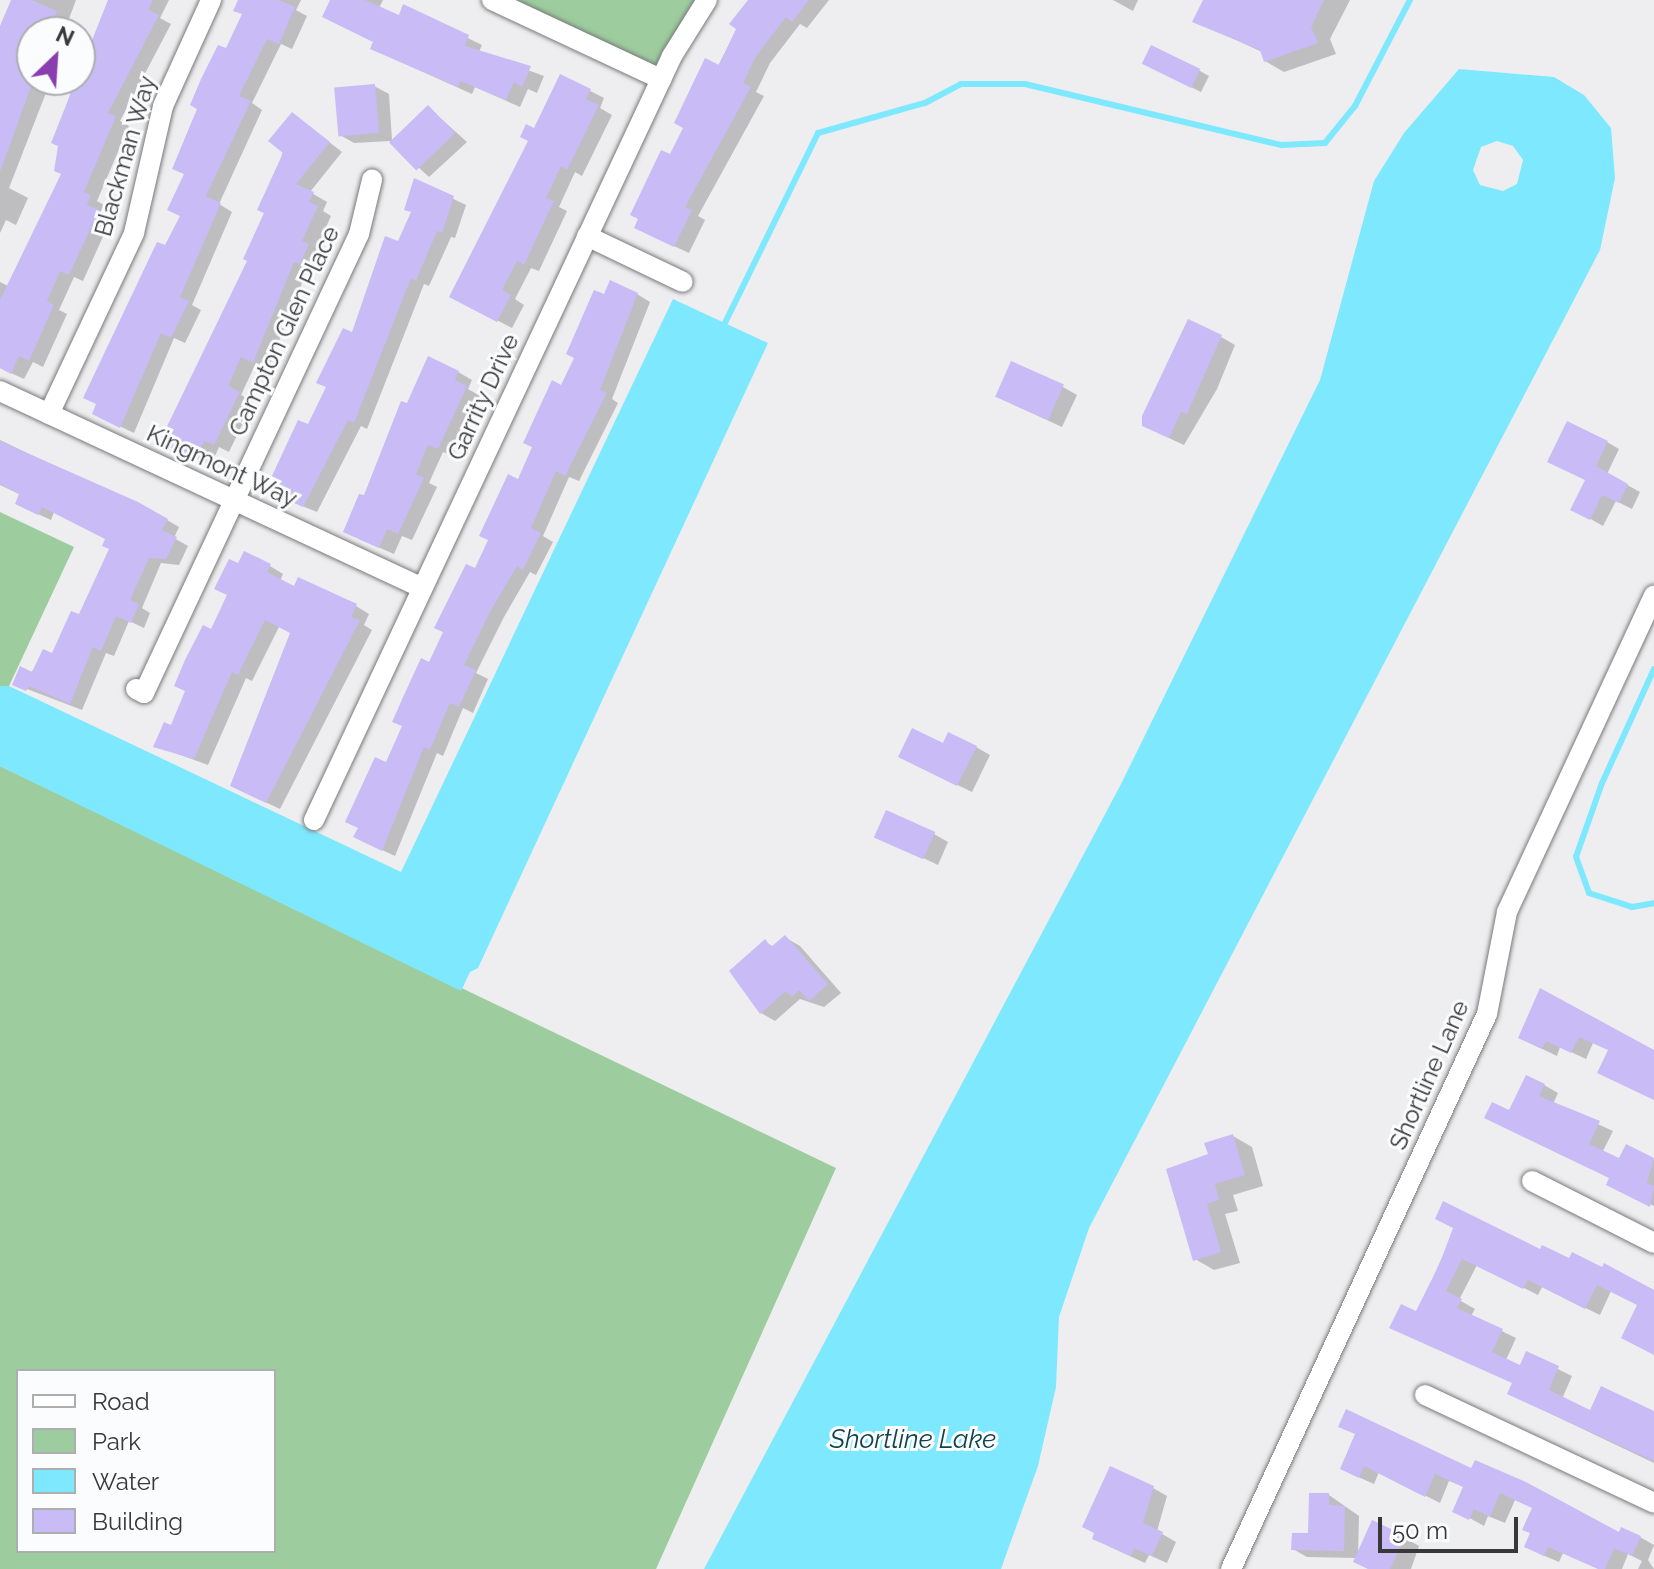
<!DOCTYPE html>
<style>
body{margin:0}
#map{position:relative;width:1654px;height:1569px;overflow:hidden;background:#eeeef0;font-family:Raleway,sans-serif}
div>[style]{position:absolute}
.green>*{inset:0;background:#9dcd9e}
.water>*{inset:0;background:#7ee8fe}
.shadow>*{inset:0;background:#0003}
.stream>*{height:6px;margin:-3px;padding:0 3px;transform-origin:3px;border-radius:3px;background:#7ee8fe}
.building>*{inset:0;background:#c8bbf6;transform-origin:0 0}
.roads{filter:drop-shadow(0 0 2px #79797b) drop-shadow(0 0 2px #79797b)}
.street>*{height:20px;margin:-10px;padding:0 10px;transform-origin:10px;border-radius:10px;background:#fff}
span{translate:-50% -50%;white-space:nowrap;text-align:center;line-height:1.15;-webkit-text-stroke:6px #fbfcfd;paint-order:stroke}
.street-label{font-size:24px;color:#383839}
.water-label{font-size:26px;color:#12434c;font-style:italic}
.legend{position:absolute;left:16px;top:1369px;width:260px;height:184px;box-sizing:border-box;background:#fbfcfd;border:2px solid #adaeaf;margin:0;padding:10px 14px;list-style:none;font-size:24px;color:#383839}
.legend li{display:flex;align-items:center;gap:16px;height:40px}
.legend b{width:40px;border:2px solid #adaeaf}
.north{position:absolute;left:16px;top:16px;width:80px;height:80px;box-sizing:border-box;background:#fbfcfd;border:2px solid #adaeaf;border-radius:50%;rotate:25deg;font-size:22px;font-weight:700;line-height:32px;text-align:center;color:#383839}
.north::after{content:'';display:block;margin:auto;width:28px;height:36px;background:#8a3eb0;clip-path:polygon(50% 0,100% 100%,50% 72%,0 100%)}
.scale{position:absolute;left:1378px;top:1517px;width:140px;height:36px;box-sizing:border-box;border:4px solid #383839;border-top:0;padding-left:10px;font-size:24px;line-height:28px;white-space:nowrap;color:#383839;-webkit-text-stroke:6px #fbfcfd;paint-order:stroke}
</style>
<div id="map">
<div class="green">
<i style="clip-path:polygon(492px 0,696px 0,661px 79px)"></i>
<i style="clip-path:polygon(0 512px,74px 547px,9px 686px,0 686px)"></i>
<i style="clip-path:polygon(evenodd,0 766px,836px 1168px,656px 1569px,0 1569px,0 766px,274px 1371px,274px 1551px,18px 1551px,18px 1371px,274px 1371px)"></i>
</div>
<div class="water">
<i style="clip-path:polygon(evenodd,1459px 69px,1554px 77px,1584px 95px,1611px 128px,1615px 178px,1600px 250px,1089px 1228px,1059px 1317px,1056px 1387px,1038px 1466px,1001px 1569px,704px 1569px,1120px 786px,1320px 380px,1374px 181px,1404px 133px,1459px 69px,1497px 141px,1513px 146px,1523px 160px,1517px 184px,1503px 191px,1480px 185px,1473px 170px,1481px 147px,1497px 141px)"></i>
<i style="clip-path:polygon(673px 299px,768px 343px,478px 968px,470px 972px,461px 991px,0 766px,0 686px,9px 686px,401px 872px)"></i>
</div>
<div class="shadow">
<i style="clip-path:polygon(15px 0,76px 0,64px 32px,32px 32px,32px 80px,51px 80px,9px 188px,28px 198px,16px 225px,6px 220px,0 233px,0 32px)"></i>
<i style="clip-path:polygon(112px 0,169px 0,160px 18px,171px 24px,120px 121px,129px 126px,97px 201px,104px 205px,100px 213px,111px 219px,83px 281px,74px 277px,59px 310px,67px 314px,43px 367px,33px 362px,24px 379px,0 368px,0 282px,8px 286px,63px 174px,60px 146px,54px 142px,75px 80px,80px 80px,80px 67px)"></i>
<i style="clip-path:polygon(240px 0,301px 0,296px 10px,307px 16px,292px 49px,281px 44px,252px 103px,262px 110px,219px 204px,232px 212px,192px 305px,201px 310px,185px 343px,174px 338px,134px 433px,107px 420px,182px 216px,186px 175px,244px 15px)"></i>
<i style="clip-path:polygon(333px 0,383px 0,379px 8px,400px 17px,404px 7px,482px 45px,479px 52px,544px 76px,537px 93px,528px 89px,520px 107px,475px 87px,472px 94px,372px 49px,375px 42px)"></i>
<i style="clip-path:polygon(752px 0,829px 0,807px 28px,800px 24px,770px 63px,756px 92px,764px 96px,698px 216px,705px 220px,689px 253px,650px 235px,671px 157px)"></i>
<i style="clip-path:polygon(1113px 0,1138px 0,1133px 11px)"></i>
<i style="clip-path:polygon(1205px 0,1350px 0,1330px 39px,1336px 54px,1284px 72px,1265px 61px,1262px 52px,1195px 21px)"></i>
<i style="clip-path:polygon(1153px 68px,1200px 71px,1209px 76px,1201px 92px)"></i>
<i style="clip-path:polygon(561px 76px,604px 98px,600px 108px,612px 115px,582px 176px,575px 172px,559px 207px,567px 211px,539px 271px,531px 268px,515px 299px,524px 305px,512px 328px,466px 304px)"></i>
<i style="clip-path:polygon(374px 86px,389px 94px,392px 140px,428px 107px,467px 142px,429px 177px,390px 141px,354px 143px,340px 135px)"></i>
<i style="clip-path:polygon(293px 114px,342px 152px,310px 192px,327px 202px,323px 211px,331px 216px,316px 250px,322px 254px,314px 271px,308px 268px,268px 369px,256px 363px,241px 395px,253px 402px,229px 452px,219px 447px,211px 465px,176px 450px,266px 213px)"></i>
<i style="clip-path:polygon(416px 181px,466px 205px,455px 238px,451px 237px,429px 286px,424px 284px,367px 429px,361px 426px,317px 512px,290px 501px,309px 427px,413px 213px)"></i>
<i style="clip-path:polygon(637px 294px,650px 302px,612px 399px,618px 403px,579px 481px,569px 477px,543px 536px,553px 542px,536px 575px,530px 572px,504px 617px,476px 673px,488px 679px,473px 713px,463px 708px,443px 756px,437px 753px,395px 856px,369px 844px,387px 765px,605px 297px)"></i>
<i style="clip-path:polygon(1221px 337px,1235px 345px,1217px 389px,1184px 445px,1158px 433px)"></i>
<i style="clip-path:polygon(458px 372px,472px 380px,468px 389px,480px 396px,453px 456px,443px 452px,429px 483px,437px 487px,412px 540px,402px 536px,394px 554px,359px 539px,365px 498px,408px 406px)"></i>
<i style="clip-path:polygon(1063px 387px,1077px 395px,1062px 427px,1012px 404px)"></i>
<i style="clip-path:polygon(0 440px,167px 520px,179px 527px,174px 538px,188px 546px,179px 565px,161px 563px,142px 608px,150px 613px,144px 628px,129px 621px,114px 656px,106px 653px,82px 710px,14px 684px,53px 656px,80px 617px,111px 549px,108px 539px,54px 512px,51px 520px,29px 510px,21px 495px,0 485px)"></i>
<i style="clip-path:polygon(1607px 442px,1619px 449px,1607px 474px,1640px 492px,1632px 509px,1616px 501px,1603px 526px,1573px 509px)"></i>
<i style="clip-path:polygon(239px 566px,270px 566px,283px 574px,280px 581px,295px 588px,356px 606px,369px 614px,364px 625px,372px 630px,280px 809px,246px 793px,292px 633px,279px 627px,252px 681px,246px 678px,208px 765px,156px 746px,172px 728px)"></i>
<i style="clip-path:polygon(944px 746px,976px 747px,990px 755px,972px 792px,914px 764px)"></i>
<i style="clip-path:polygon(934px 834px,948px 842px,938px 865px,877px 836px)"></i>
<i style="clip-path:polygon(786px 938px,800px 946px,841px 993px,824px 1007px,800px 999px,775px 1021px,761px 1013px,765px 942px,774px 947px)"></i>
<i style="clip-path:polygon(1541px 991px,1654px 1051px,1654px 1100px,1610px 1050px,1593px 1043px,1586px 1059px,1560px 1047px,1557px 1056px,1534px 1045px)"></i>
<i style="clip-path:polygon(1544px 1085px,1558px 1093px,1553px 1104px,1613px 1131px,1602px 1153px,1620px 1161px,1627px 1147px,1654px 1160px,1654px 1206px,1622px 1192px,1611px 1178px,1510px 1112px)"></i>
<i style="clip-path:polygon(1233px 1136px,1252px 1147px,1263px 1186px,1233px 1195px,1238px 1211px,1225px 1214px,1240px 1263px,1214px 1270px,1195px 1259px,1211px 1156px)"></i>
<i style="clip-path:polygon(1455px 1228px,1602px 1270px,1604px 1266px,1654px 1290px,1654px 1354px,1639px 1305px,1611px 1291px,1600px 1315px,1542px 1287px,1538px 1295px,1477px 1265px,1459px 1300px,1475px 1309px,1471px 1316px,1516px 1338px,1506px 1360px,1521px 1367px,1527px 1354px,1572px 1376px,1562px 1399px,1590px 1412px,1654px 1413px,1654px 1463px,1524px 1401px,1514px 1383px,1417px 1314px)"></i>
<i style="clip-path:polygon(1357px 1435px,1472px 1470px,1620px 1534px,1640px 1537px,1654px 1545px,1648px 1560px,1654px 1569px,1638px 1569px,1642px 1561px,1628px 1554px,1622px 1569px,1599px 1569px,1563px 1553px,1559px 1562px,1540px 1554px,1532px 1533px,1534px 1508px,1515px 1500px,1505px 1523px,1488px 1516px,1484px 1526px,1466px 1516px,1465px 1487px,1449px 1481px,1440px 1503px,1379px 1472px,1374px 1484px,1356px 1476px)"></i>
<i style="clip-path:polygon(1153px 1488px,1167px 1496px,1157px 1531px,1176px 1542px,1167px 1563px,1149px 1555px,1145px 1563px,1108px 1546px)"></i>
<i style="clip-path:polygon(1329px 1495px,1359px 1516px,1358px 1556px,1405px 1538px,1419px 1546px,1411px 1569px,1369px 1569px,1357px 1558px,1307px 1557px,1293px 1549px,1310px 1535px)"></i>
</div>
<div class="stream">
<i style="left:722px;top:329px;width:218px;rotate:-63.9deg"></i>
<i style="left:818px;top:133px;width:111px;rotate:-15.7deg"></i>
<i style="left:925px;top:103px;width:41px;rotate:-27.8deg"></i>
<i style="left:961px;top:84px;width:64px"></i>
<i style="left:1025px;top:84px;width:264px;rotate:13.4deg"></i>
<i style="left:1282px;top:145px;width:43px;rotate:-2.7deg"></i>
<i style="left:1325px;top:143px;width:48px;rotate:-51deg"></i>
<i style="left:1355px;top:106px;width:119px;rotate:-62.6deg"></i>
<i style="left:1654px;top:669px;width:125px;rotate:114.5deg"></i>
<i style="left:1602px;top:783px;width:78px;rotate:109.4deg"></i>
<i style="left:1576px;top:857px;width:38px;rotate:70deg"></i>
<i style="left:1589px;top:893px;width:45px;rotate:18deg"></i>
<i style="left:1632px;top:907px;width:22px;rotate:-10deg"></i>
</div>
<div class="building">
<i style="clip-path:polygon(11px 0,32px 0,57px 11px,48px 32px,32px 32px,32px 84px,0 172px,0 26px)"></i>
<i style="clip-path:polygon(108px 0,153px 0,148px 10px,159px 15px,108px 113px,116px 116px,84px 192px,91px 195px,87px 205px,99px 210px,69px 275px,60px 271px,47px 301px,54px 305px,29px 361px,19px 356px,11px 374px,0 368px,0 300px,61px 174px,54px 171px,58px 146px,51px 143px)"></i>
<i style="clip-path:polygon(238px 0,279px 0,295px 7px,279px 44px,267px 39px,239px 96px,251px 101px,206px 196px,221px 203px,180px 297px,189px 301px,171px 338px,161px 333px,120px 428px,92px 414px,96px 404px,83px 398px,157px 242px,165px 245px,180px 216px,167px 210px,184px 174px,172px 169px,197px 109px,190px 105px,201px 79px,218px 45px,226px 48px,242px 14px,233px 11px)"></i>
<i style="clip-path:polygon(330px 0,365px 0,399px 15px,403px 4px,469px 35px,465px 46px,531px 66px,522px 87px,514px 82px,506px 100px,460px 81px,458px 87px,370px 49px,373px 42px,322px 17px)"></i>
<i style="clip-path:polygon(748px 0,809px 0,792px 22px,786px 17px,756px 56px,743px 83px,751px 87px,685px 207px,692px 210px,674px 247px,634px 228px,638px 219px,630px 215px,661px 150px,670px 154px,683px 128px,674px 123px,705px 58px,719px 65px,736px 29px,729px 24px)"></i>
<i style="clip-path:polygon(1203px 0,1324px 0,1311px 27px,1318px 43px,1264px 62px,1260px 50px,1192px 22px)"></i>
<i style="left:1151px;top:45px;width:55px;height:21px;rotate:26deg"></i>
<i style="clip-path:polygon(560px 74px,591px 89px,586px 99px,599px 105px,567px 170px,561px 166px,546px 198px,554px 201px,524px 265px,517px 261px,502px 290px,511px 295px,497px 322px,449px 297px,528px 141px,520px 137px,526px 124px,534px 128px)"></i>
<i style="left:375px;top:84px;width:49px;height:41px;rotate:85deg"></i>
<i style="left:428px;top:105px;width:39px;height:54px;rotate:46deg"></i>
<i style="clip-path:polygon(292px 112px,330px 142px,296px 184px,314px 192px,309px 202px,318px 206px,302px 241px,309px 244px,300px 264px,294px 262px,253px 363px,241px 357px,228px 386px,240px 392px,214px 445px,204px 441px,196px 459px,159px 443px,247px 261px,243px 259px,264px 213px,257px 210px,283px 153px,268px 141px)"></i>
<i style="clip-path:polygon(414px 178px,454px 196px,442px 233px,437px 231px,416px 281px,411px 278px,354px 423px,348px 420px,303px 507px,275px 494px,280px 482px,271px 478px,298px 420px,308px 424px,326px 387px,316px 383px,343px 328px,352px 332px,385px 236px,398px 241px,411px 212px,404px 210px)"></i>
<i style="clip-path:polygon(610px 280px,638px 293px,600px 390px,607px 393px,565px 476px,556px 471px,531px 528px,541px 533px,523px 570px,517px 566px,491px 610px,464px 665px,476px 670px,459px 707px,450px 703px,430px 750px,424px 747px,382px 851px,353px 837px,358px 828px,345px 822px,375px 757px,386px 762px,402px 726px,392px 722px,404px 695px,421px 658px,429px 662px,443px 632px,434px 628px,466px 564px,475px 568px,488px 540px,479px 536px,508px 474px,518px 479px,532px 447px,523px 443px,552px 380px,561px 385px,574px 358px,566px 354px,594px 290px,604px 294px)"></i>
<i style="clip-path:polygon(1188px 319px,1222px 335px,1187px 414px,1181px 412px,1169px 438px,1142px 426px,1142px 416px)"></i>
<i style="clip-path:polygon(428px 356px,459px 371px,455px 380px,467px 386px,438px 449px,428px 445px,416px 474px,424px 478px,398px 534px,387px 529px,379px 548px,343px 532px,359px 494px,364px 495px,401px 401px,407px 403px)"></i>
<i style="left:1011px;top:361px;width:58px;height:39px;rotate:24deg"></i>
<i style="clip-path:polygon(1567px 421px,1608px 441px,1596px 466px,1628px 484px,1619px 503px,1602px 495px,1590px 520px,1570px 510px,1585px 480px,1547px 462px)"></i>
<i style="clip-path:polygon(0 441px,138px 502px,168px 519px,162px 530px,177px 537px,166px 559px,149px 558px,130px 600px,139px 604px,131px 623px,116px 616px,101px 651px,93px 647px,70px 704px,29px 686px,26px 691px,12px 685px,20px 666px,32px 672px,43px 649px,52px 653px,71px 611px,79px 614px,109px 549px,102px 546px,105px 539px,42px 507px,38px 515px,15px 504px,19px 494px,0 484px)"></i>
<i style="clip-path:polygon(244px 551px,271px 564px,267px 572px,294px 586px,298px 577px,357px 604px,351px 617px,360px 620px,266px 803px,230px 786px,290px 633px,265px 620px,238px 675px,232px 672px,194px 759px,153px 747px,164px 722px,171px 725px,185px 691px,174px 686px,185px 660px,203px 625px,211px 629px,227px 595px,214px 589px,229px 559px,238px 563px)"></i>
<i style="clip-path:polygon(912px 728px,943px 743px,948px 732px,977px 746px,957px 786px,898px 757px)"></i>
<i style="left:886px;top:810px;width:54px;height:30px;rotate:24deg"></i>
<i style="clip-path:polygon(785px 935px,828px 984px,809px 1001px,799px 990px,792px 997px,786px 991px,760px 1014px,729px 971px,765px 939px,771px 947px)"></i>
<i style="clip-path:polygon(1540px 988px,1654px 1050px,1654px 1100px,1597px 1073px,1608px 1050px,1579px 1037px,1571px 1053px,1546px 1041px,1542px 1049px,1518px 1038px)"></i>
<i style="clip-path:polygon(1526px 1075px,1545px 1084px,1539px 1096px,1600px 1121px,1589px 1144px,1619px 1158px,1626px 1144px,1654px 1158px,1647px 1183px,1654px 1186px,1650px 1207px,1606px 1185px,1609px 1178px,1484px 1118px,1492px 1102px,1509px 1110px)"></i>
<i style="clip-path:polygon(1233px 1134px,1245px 1175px,1215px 1184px,1219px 1200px,1207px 1204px,1221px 1252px,1193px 1261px,1166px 1169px,1208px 1154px,1204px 1143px)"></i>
<i style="clip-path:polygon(1443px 1201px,1540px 1249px,1542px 1245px,1569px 1258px,1572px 1252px,1602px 1267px,1604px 1263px,1654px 1290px,1654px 1355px,1621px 1338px,1637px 1305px,1597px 1285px,1585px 1309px,1528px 1280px,1523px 1289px,1462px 1259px,1446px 1291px,1462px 1299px,1457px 1308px,1503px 1329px,1492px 1352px,1520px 1365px,1526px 1351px,1559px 1366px,1549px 1390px,1590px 1410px,1601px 1386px,1654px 1411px,1654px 1461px,1507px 1394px,1512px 1383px,1389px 1328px,1401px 1304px,1416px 1311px,1440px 1263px,1453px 1228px,1435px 1219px)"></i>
<i style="clip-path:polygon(1346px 1409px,1471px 1468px,1475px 1460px,1526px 1482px,1619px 1532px,1621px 1527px,1641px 1536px,1632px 1556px,1614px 1548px,1605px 1569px,1598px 1569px,1548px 1547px,1544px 1556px,1524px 1547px,1530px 1533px,1522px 1530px,1532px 1508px,1500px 1493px,1490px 1517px,1474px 1509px,1469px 1520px,1452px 1512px,1463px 1487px,1435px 1474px,1425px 1497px,1364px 1466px,1359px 1478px,1340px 1469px,1355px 1434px,1338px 1427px)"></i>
<i style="clip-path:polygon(1110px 1466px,1154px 1486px,1143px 1523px,1163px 1532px,1152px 1556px,1134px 1548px,1131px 1556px,1092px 1539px,1094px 1533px,1082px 1527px)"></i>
<i style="clip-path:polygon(1309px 1493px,1329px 1493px,1329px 1505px,1345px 1506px,1344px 1551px,1291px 1550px,1292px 1533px,1308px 1533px)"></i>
<i style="clip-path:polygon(1372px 1520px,1406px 1536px,1390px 1569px,1368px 1569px,1353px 1562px)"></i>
</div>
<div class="roads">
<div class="street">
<i style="left:492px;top:0;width:187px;rotate:25.1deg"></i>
<i style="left:587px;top:236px;width:106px;rotate:25.6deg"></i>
<i style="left:0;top:391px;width:466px;rotate:25deg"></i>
<i style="left:49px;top:414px;width:200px;rotate:-64.8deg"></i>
<i style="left:134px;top:233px;width:130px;rotate:-77.1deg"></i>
<i style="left:163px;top:106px;width:116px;rotate:-65.6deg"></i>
<i style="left:136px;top:689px;width:9px;rotate:27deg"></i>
<i style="left:144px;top:693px;width:507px;rotate:-64.9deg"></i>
<i style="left:359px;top:234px;width:56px;rotate:-76.5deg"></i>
<i style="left:314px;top:820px;width:844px;rotate:-64.89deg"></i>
<i style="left:672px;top:56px;width:66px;rotate:-58deg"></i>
<i style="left:1532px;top:1181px;width:137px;rotate:26.9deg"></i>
<i style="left:1425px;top:1395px;width:253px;rotate:25.2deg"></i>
<i style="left:1231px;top:1569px;width:611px;rotate:-65.24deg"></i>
<i style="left:1487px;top:1014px;width:104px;rotate:-78.9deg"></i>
<i style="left:1507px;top:912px;width:349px;rotate:-65.1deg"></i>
</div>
</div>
<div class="street-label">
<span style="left:125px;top:156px;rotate:-74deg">Blackman Way</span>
<span style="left:284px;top:331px;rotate:-65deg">Campton Glen Place</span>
<span style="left:483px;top:397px;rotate:-65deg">Garrity Drive</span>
<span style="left:222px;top:466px;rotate:25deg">Kingmont Way</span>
<span style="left:1429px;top:1075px;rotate:-66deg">Shortline Lane</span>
</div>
<div class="water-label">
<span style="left:913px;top:1440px">Shortline Lake</span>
</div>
<ul class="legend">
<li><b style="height:10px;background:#fff"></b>Road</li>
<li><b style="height:22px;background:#9dcd9e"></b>Park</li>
<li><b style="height:22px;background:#7ee8fe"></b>Water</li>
<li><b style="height:22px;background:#c8bbf6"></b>Building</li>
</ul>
<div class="north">N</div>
<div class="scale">50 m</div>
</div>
